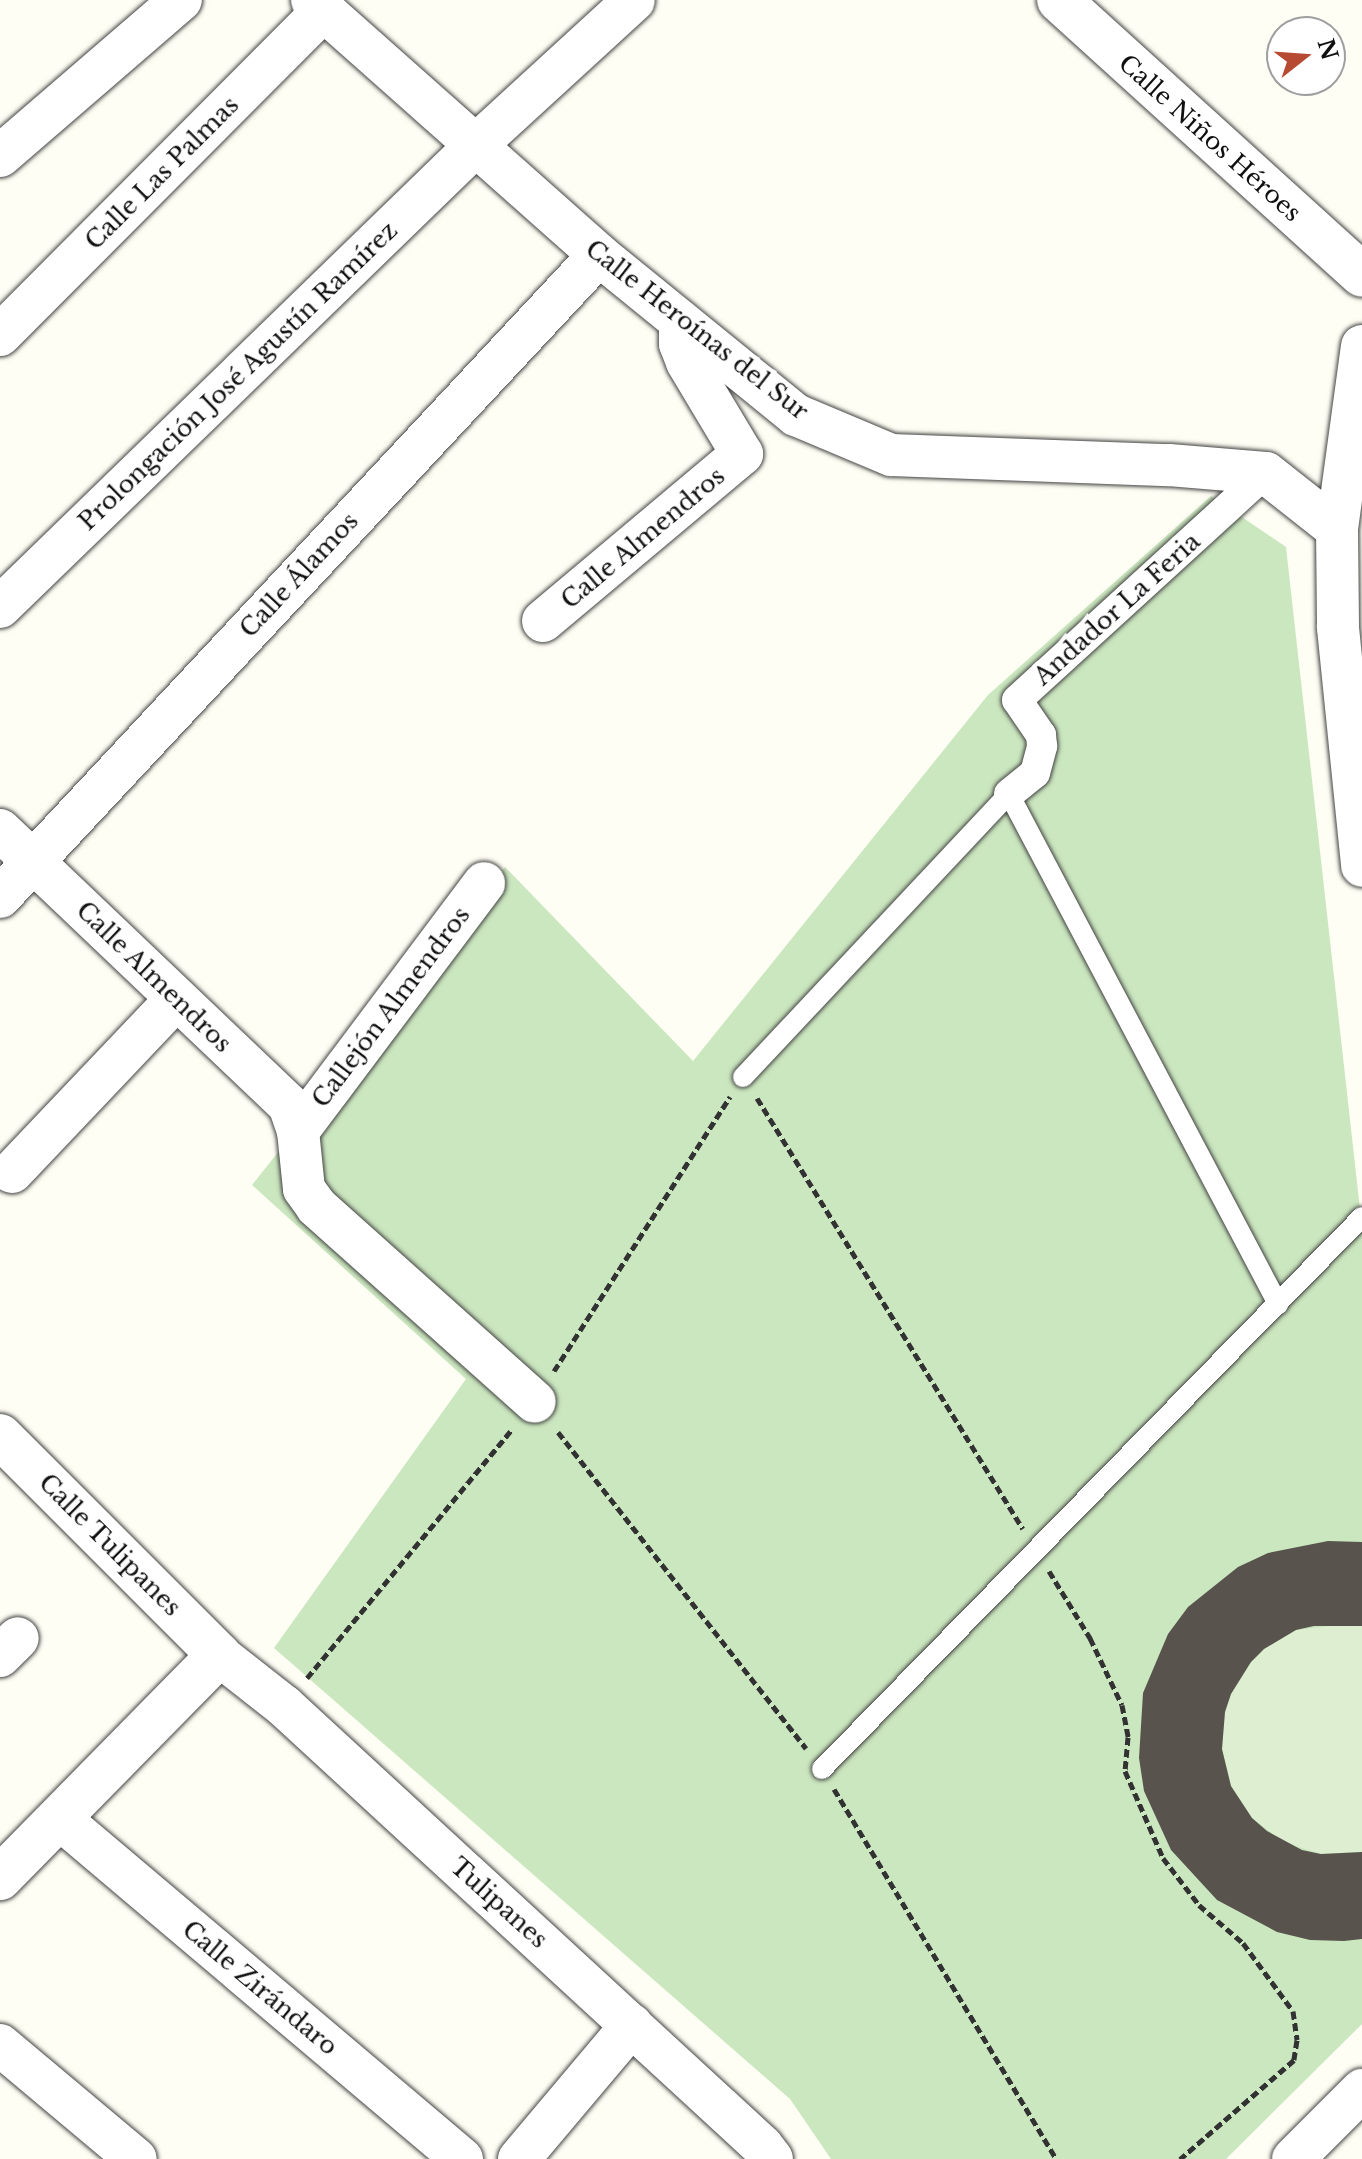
<!DOCTYPE html>
<meta charset="utf-8">
<style>
body{margin:0}
#map{position:relative;width:1362px;height:2159px;overflow:hidden;background:#fefef4;font-family:"Libre Baskerville",serif}
div>[style]{position:absolute}
.green>*{inset:0;background:#cbe7bf}
.pitch>*{inset:0;background:#ddefd0}
.building>*{inset:0;background:#58544d}
.path>*{height:5px;margin-top:-2.5px;transform-origin:0;background:repeating-linear-gradient(90deg,#323232 0 8px,transparent 0 12px)}
.roads{filter:drop-shadow(0 0 2px #434343) drop-shadow(0 0 2px #434343)}
.service>*{height:20px;margin:-10px;padding:0 10px;transform-origin:10px;border-radius:10px;background:#fff}
.pedestrian>*{height:30px;margin:-15px;padding:0 15px;transform-origin:15px;border-radius:15px;background:#fff}
.minor>*{height:42px;margin:-21px;padding:0 21px;transform-origin:21px;border-radius:21px;background:#fff}
.tertiary>*{height:44px;margin:-22px;padding:0 22px;transform-origin:22px;border-radius:22px;background:#fff}
span{translate:-50% -50%;white-space:nowrap;text-align:center;line-height:1.15;-webkit-text-stroke:8px #fff;paint-order:stroke}
.street-label{font-size:24px;color:#101010}
.north{position:absolute;left:1266px;top:16px;width:80px;height:80px;box-sizing:border-box;background:#fff;border:2px solid #9f9f9f;border-radius:50%;rotate:73deg;font-size:22px;font-weight:700;line-height:32px;text-align:center;color:#101010}
.north::after{content:'';display:block;margin:auto;width:28px;height:36px;background:#b74a32;clip-path:polygon(50% 0,100% 100%,50% 72%,0 100%)}
</style>
<div id="map">
<div class="green">
<i style="clip-path:polygon(1211px 496px,1286px 547px,1362px 1227px,1362px 2024px,1226px 2159px,831px 2159px,790px 2099px,274px 1648px,466px 1379px,252px 1185px,505px 867px,693px 1061px,988px 695px)"></i>
</div>
<div class="pitch">
<i style="clip-path:polygon(1349px 1624px,1362px 1626px,1362px 1852px,1321px 1854px,1284px 1842px,1252px 1818px,1241px 1802px,1231px 1786px,1222px 1749px,1225px 1712px,1231px 1694px,1251px 1662px,1264px 1649px,1296px 1630px)"></i>
</div>
<div class="building">
<i style="clip-path:polygon(1328px 1541px,1362px 1542px,1362px 1626px,1314px 1626px,1296px 1630px,1264px 1649px,1251px 1662px,1231px 1694px,1225px 1712px,1222px 1749px,1231px 1786px,1252px 1818px,1267px 1831px,1302px 1850px,1321px 1854px,1362px 1852px,1362px 1939px,1344px 1941px,1310px 1940px,1277px 1932px,1217px 1900px,1171px 1850px,1144px 1791px,1139px 1758px,1143px 1693px,1168px 1634px,1188px 1607px,1238px 1567px,1268px 1553px)"></i>
</div>
<div class="path">
<i style="left:757px;top:1098px;width:506px;rotate:58.32deg"></i>
<i style="left:554px;top:1371px;width:326px;rotate:-57.3deg"></i>
<i style="left:558px;top:1432px;width:402px;rotate:51.9deg"></i>
<i style="left:1049px;top:1571px;width:79px;rotate:58.5deg"></i>
<i style="left:1090px;top:1638px;width:74px;rotate:64.5deg"></i>
<i style="left:1122px;top:1705px;width:33px;rotate:79deg"></i>
<i style="left:1128px;top:1737px;width:34px;rotate:95deg"></i>
<i style="left:1125px;top:1771px;width:95px;rotate:66.4deg"></i>
<i style="left:1163px;top:1858px;width:59px;rotate:52.5deg"></i>
<i style="left:1199px;top:1905px;width:58px;rotate:40.8deg"></i>
<i style="left:1243px;top:1943px;width:84px;rotate:53.7deg"></i>
<i style="left:1293px;top:2011px;width:29px;rotate:82deg"></i>
<i style="left:1297px;top:2040px;width:20px;rotate:99deg"></i>
<i style="left:1294px;top:2060px;width:151px;rotate:139deg"></i>
<i style="left:307px;top:1678px;width:323px;rotate:-50.5deg"></i>
<i style="left:834px;top:1789px;width:431px;rotate:59deg"></i>
</div>
<div class="roads">
<div class="service">
<i style="left:743px;top:1077px;width:388px;rotate:-46.8deg"></i>
<i style="left:1009px;top:794px;width:577px;rotate:62.19deg"></i>
<i style="left:822px;top:1769px;width:772px;rotate:-45.63deg"></i>
</div>
<div class="pedestrian">
<i style="left:1009px;top:794px;width:33px;rotate:-39deg"></i>
<i style="left:1035px;top:773px;width:28px;rotate:-75deg"></i>
<i style="left:1042px;top:746px;width:11px;rotate:-95deg"></i>
<i style="left:1041px;top:735px;width:42px;rotate:-124.4deg"></i>
<i style="left:1017px;top:700px;width:337px;rotate:-42.4deg"></i>
</div>
<div class="minor">
<i style="left:312px;top:0;width:384px;rotate:41.6deg"></i>
<i style="left:599px;top:255px;width:254px;rotate:39.1deg"></i>
<i style="left:796px;top:415px;width:103px;rotate:22.8deg"></i>
<i style="left:891px;top:455px;width:278px;rotate:2.1deg"></i>
<i style="left:1169px;top:465px;width:97px;rotate:4.7deg"></i>
<i style="left:1266px;top:473px;width:90px;rotate:38.3deg"></i>
<i style="left:0;top:156px;width:239px;rotate:-40.8deg"></i>
<i style="left:0;top:335px;width:459px;rotate:-45.1deg"></i>
<i style="left:1362px;top:346px;width:185px;rotate:97.8deg"></i>
<i style="left:1337px;top:529px;width:99px;rotate:89.4deg"></i>
<i style="left:1338px;top:628px;width:239px;rotate:84.2deg"></i>
<i style="left:0;top:607px;width:663px;rotate:-44.14deg"></i>
<i style="left:476px;top:145px;width:214px;rotate:-42.5deg"></i>
<i style="left:543px;top:621px;width:260px;rotate:-40deg"></i>
<i style="left:742px;top:454px;width:107px;rotate:-120.9deg"></i>
<i style="left:687px;top:362px;width:19px;rotate:-111deg"></i>
<i style="left:680px;top:344px;width:23px;rotate:-90deg"></i>
<i style="left:0;top:830px;width:399px;rotate:43.6deg"></i>
<i style="left:289px;top:1105px;width:28px;rotate:71deg"></i>
<i style="left:298px;top:1131px;width:58px;rotate:84.1deg"></i>
<i style="left:304px;top:1189px;width:22px;rotate:54deg"></i>
<i style="left:317px;top:1207px;width:292px;rotate:41.8deg"></i>
<i style="left:0;top:897px;width:878px;rotate:-46.98deg"></i>
<i style="left:298px;top:1131px;width:310px;rotate:-53.1deg"></i>
<i style="left:12px;top:1172px;width:237px;rotate:-46.5deg"></i>
<i style="left:219px;top:1655px;width:83px;rotate:38.1deg"></i>
<i style="left:284px;top:1706px;width:650px;rotate:42.63deg"></i>
<i style="left:762px;top:2146px;width:16px;rotate:52deg"></i>
<i style="left:0;top:1656px;width:25px;rotate:-45deg"></i>
<i style="left:59px;top:1818px;width:528px;rotate:40.24deg"></i>
<i style="left:0;top:2045px;width:177px;rotate:40deg"></i>
<i style="left:519px;top:2159px;width:175px;rotate:-49.9deg"></i>
<i style="left:1293px;top:2159px;width:98px;rotate:-45deg"></i>
</div>
<div class="tertiary">
<i style="left:1059px;top:0;width:409px;rotate:42.2deg"></i>
<i style="left:0;top:1436px;width:310px;rotate:45deg"></i>
<i style="left:219px;top:1655px;width:313px;rotate:134.5deg"></i>
</div>
</div>
<div class="street-label">
<span style="left:1210px;top:138px;rotate:42deg">Calle Niños Héroes</span>
<span style="left:162px;top:173px;rotate:-45deg">Calle Las Palmas</span>
<span style="left:697px;top:330px;rotate:38deg">Calle Heroínas del Sur</span>
<span style="left:238px;top:376px;rotate:-44deg">Prolongación José Agustín Ramírez</span>
<span style="left:643px;top:538px;rotate:-40deg">Calle Almendros</span>
<span style="left:299px;top:575px;rotate:-47deg">Calle Álamos</span>
<span style="left:1117px;top:609px;rotate:-42deg">Andador La Feria</span>
<span style="left:154px;top:977px;rotate:44deg">Calle Almendros</span>
<span style="left:391px;top:1007px;rotate:-53deg">Callejón Almendros</span>
<span style="left:110px;top:1545px;rotate:45deg">Calle Tulipanes</span>
<span style="left:499px;top:1903px;rotate:42deg">Tulipanes</span>
<span style="left:260px;top:1988px;rotate:40deg">Calle Zirándaro</span>
</div>
<div class="north">N</div>
</div>
